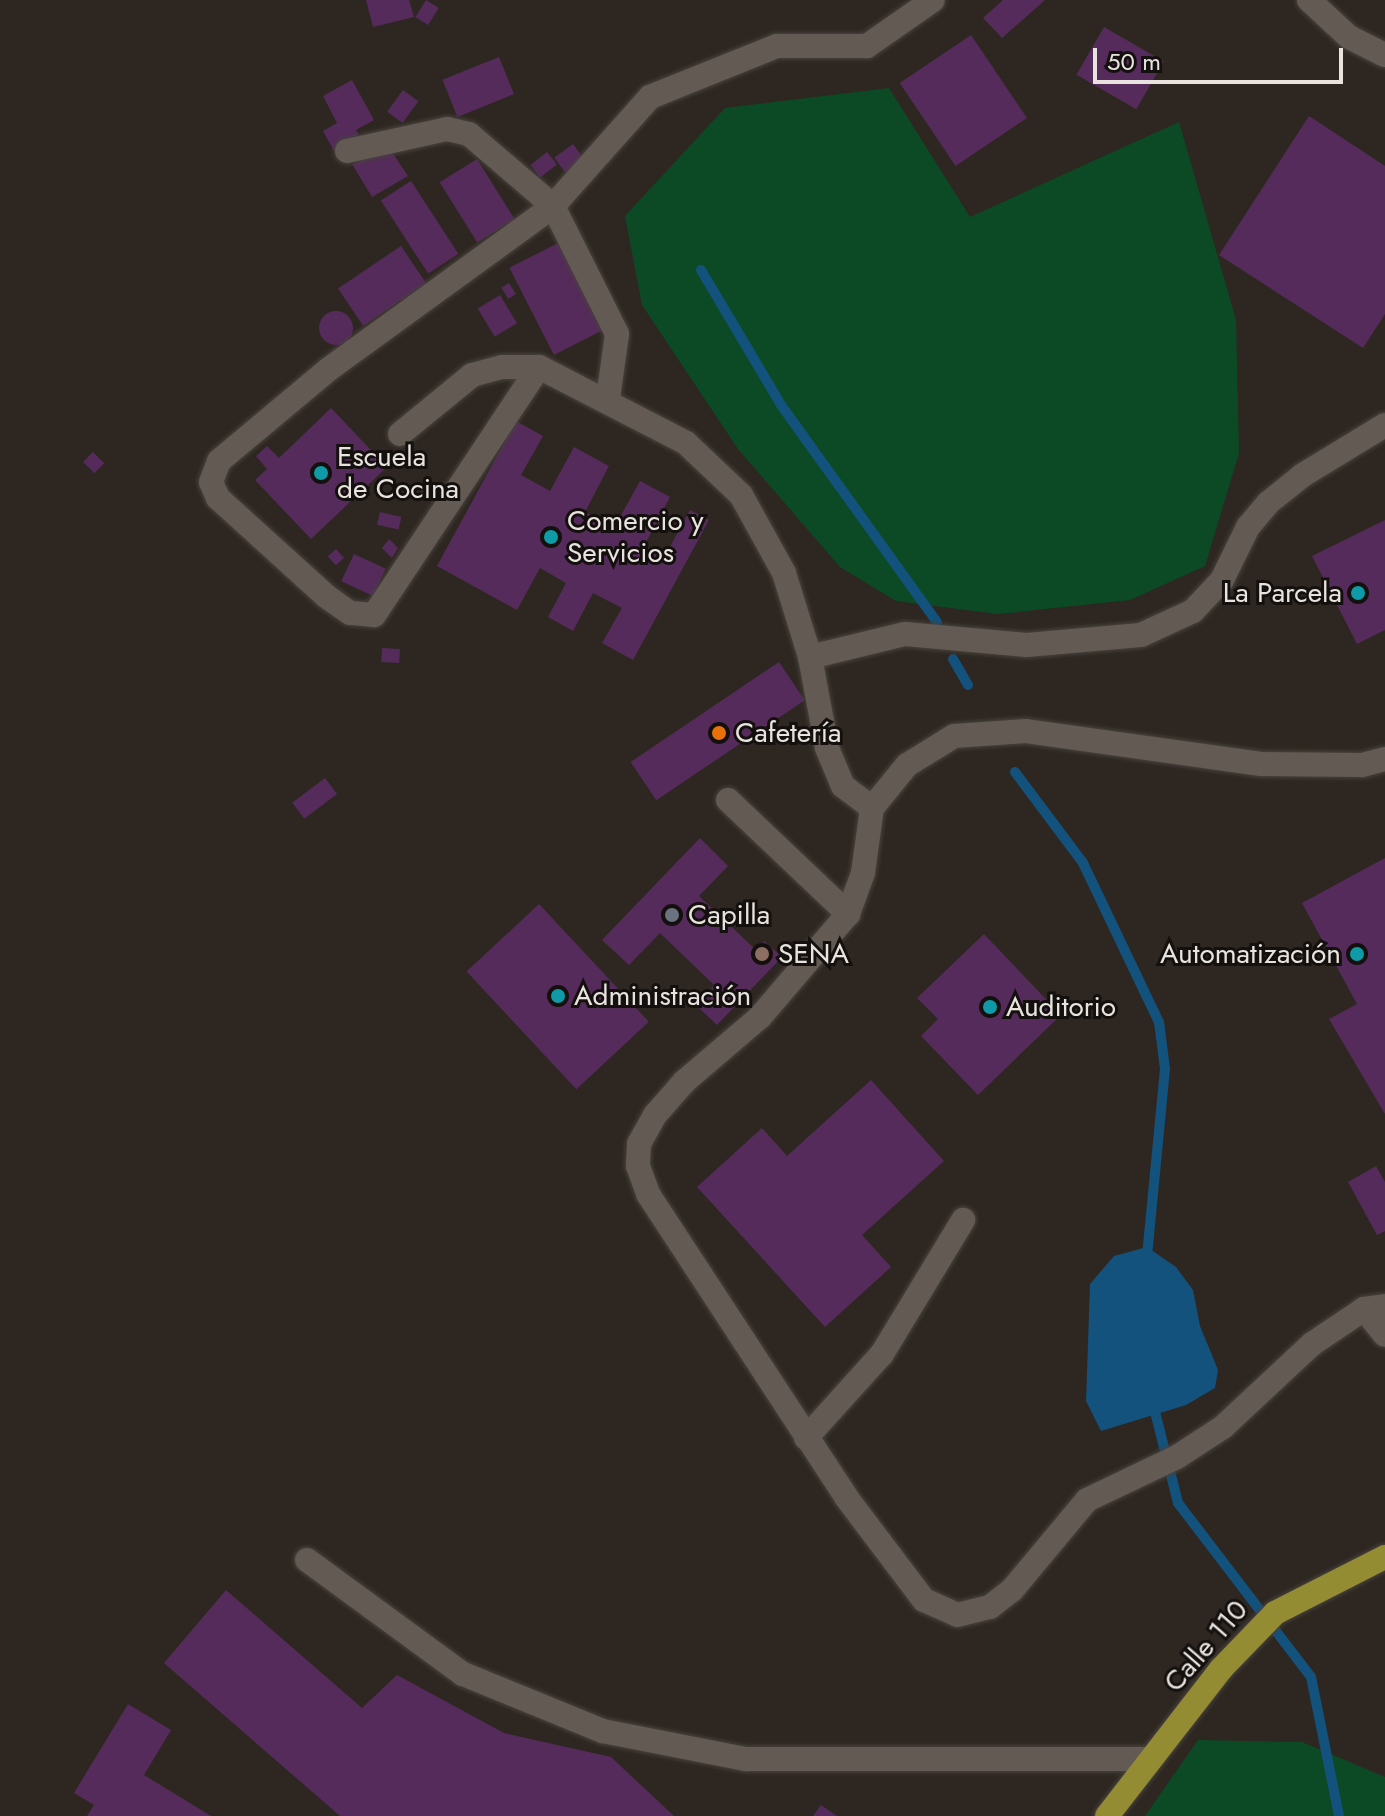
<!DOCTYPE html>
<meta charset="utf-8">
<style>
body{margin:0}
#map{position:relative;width:1385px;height:1816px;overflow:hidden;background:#2e2721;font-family:Jost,sans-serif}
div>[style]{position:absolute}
.green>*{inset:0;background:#0b4a25}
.water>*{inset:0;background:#12527d}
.stream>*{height:10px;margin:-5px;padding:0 5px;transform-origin:5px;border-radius:5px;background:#12527d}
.building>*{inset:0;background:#552b5b;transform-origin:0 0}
.round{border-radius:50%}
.roads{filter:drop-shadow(0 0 2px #48423e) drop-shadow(0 0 2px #48423e)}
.minor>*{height:24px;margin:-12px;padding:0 12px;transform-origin:12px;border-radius:12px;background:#635a54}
.major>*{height:24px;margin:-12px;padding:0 12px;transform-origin:12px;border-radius:12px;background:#948c32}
.dots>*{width:22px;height:22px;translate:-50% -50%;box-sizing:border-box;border:4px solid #14100e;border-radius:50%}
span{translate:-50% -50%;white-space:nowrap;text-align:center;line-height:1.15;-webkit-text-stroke:6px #14100e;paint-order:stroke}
.poi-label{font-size:28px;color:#e8e3df}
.left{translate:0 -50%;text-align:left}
.right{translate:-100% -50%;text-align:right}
.street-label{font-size:28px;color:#e8e3df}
.scale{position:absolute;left:1093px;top:48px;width:250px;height:36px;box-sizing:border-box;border:4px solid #e8e3df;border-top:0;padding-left:10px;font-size:24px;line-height:28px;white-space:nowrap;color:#e8e3df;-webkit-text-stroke:6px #14100e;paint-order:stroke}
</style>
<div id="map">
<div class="green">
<i style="clip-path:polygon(889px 88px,970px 217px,1179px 122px,1236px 320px,1239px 453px,1205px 566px,1130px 600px,998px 614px,896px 601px,840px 567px,738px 449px,642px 305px,625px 216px,725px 108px)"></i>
<i style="clip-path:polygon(1198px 1740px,1302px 1742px,1385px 1777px,1385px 1816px,1145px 1816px)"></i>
</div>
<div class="water">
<i style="clip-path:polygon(1147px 1247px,1176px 1267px,1193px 1290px,1200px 1326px,1218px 1370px,1215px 1388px,1186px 1405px,1101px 1431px,1086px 1401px,1090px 1284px,1114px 1256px)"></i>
</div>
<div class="stream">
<i style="left:701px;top:270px;width:157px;rotate:59.3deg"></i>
<i style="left:781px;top:405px;width:267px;rotate:54.3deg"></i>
<i style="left:953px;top:659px;width:30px;rotate:60deg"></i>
<i style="left:1015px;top:772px;width:114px;rotate:53.2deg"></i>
<i style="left:1083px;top:863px;width:176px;rotate:64.5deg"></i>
<i style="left:1159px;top:1022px;width:47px;rotate:82.7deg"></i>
<i style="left:1165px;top:1069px;width:189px;rotate:95.5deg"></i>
<i style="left:1152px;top:1400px;width:106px;rotate:75.8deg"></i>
<i style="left:1178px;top:1503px;width:219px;rotate:52.6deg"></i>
<i style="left:1311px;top:1677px;width:142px;rotate:78.6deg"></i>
</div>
<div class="building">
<i style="clip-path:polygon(366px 0,409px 0,414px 17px,373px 27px)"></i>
<i style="left:426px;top:0;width:15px;height:20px;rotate:32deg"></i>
<i style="clip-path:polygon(1003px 0,1045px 0,1002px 38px,983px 18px)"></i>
<i style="left:1104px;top:27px;width:69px;height:55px;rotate:30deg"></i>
<i style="left:971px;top:35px;width:100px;height:86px;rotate:56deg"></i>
<i style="left:499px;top:57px;width:40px;height:61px;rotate:68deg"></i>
<i style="clip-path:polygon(352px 80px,374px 120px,356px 130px,360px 137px,334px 151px,323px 131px,337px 123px,323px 96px)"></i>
<i style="left:403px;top:90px;width:19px;height:27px;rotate:36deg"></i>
<i style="clip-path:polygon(1309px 116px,1385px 166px,1385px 314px,1363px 348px,1219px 255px)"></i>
<i style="left:573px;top:144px;width:19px;height:23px;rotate:54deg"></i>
<i style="clip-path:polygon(390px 149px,408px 176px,372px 197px,352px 164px)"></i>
<i style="left:547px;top:152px;width:16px;height:21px;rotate:52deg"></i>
<i style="left:477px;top:159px;width:71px;height:44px;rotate:58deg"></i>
<i style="left:411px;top:181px;width:87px;height:36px;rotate:57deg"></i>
<i style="left:562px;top:241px;width:98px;height:59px;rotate:63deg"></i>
<i style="left:401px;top:246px;width:45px;height:76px;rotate:56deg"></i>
<i style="left:509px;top:283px;width:13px;height:9px;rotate:58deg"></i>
<i style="left:500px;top:295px;width:33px;height:26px;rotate:59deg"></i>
<i class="round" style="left:319px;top:311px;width:34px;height:34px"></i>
<i style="clip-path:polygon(331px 408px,387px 467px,311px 539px,255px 480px,267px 469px,256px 456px,267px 446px,279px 458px)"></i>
<i style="clip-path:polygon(516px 421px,543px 436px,521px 475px,550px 491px,574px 447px,609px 466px,585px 512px,614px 528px,640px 481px,670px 497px,644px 546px,665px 556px,690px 510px,709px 520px,633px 660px,602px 643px,622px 608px,593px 593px,573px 631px,548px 617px,566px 583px,540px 568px,517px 610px,437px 566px)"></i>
<i style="left:93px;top:452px;width:16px;height:14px;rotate:45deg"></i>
<i style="left:380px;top:512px;width:22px;height:13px;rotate:13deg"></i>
<i style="clip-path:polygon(1385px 520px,1385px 630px,1357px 644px,1312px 556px)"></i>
<i style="clip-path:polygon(389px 539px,398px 548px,392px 558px,382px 548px)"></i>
<i style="left:336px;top:549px;width:12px;height:11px;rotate:48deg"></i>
<i style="left:354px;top:554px;width:35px;height:30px;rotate:25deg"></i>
<i style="left:382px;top:648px;width:18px;height:14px;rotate:3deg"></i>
<i style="left:779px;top:662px;width:46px;height:179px;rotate:56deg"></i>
<i style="left:325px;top:778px;width:20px;height:41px;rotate:53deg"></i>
<i style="clip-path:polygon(700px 838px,728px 866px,699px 896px,756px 950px,764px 941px,782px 957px,717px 1025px,696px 1005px,714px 985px,660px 933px,629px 965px,602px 940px)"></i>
<i style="clip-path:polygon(1385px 858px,1385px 1114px,1329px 1019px,1357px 1004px,1302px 903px)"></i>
<i style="left:539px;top:904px;width:161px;height:99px;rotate:47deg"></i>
<i style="clip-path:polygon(984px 934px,1061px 1015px,978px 1095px,921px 1036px,938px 1019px,917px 998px)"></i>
<i style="clip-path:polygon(871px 1080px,944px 1161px,862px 1235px,891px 1267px,825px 1327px,697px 1187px,762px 1128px,787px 1156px)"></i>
<i style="clip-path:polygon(1376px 1166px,1385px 1182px,1385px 1231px,1377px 1235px,1348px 1182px)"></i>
<i style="clip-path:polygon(226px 1590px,362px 1708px,397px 1675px,504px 1733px,611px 1757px,674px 1816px,340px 1816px,164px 1663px)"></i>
<i style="clip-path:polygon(128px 1704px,171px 1730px,144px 1775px,211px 1816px,87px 1816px,94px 1805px,74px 1793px)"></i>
<i style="clip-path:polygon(821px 1805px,837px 1816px,813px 1816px)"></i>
</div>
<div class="roads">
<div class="minor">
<i style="left:1309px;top:0;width:54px;rotate:42.8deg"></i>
<i style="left:1349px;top:37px;width:40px;rotate:26.6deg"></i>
<i style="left:347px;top:151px;width:102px;rotate:-12.4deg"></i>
<i style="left:447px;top:129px;width:23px;rotate:13deg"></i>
<i style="left:469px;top:134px;width:111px;rotate:40.6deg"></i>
<i style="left:553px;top:206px;width:143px;rotate:63.4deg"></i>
<i style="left:617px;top:334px;width:66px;rotate:97.9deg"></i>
<i style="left:539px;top:367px;width:298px;rotate:123.6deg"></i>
<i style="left:374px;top:615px;width:24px;rotate:-175deg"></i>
<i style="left:350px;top:613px;width:29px;rotate:-145deg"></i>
<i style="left:326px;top:596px;width:146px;rotate:-137.8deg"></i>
<i style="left:218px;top:498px;width:17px;rotate:-114deg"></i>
<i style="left:211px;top:482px;width:22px;rotate:-69deg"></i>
<i style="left:219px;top:461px;width:143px;rotate:-39.9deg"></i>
<i style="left:329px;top:369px;width:277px;rotate:-36deg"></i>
<i style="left:553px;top:206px;width:146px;rotate:-48.3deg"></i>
<i style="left:650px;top:97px;width:137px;rotate:-21.9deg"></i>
<i style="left:777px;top:46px;width:90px"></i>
<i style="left:867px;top:46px;width:80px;rotate:-34.9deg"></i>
<i style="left:400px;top:434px;width:93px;rotate:-39.3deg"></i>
<i style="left:472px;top:375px;width:31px;rotate:-15deg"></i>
<i style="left:502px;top:367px;width:37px"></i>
<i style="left:539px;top:367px;width:165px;rotate:27.3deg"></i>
<i style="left:686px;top:443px;width:76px;rotate:43.4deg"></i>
<i style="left:741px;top:495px;width:89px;rotate:61.1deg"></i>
<i style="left:784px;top:573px;width:88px;rotate:72.8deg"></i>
<i style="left:810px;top:657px;width:93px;rotate:79.4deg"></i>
<i style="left:827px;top:748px;width:41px;rotate:67.2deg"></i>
<i style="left:843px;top:786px;width:36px;rotate:37deg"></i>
<i style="left:810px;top:657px;width:98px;rotate:-13.6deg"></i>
<i style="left:905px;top:634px;width:122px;rotate:5.2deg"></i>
<i style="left:1027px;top:645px;width:114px;rotate:-5deg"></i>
<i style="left:1141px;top:635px;width:57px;rotate:-24.8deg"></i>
<i style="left:1193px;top:611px;width:42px;rotate:-46.9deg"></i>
<i style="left:1222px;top:580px;width:59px;rotate:-63.9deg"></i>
<i style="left:1248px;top:527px;width:31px;rotate:-50deg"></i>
<i style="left:1268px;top:503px;width:45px;rotate:-38.7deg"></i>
<i style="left:1303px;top:475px;width:96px;rotate:-31.4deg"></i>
<i style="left:1385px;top:759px;width:24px;rotate:165deg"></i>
<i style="left:1362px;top:765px;width:101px;rotate:-179.4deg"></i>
<i style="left:1261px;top:764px;width:237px;rotate:-172deg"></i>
<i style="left:1026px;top:731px;width:72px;rotate:176deg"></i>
<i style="left:954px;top:736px;width:55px;rotate:148.3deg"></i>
<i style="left:907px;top:765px;width:55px;rotate:129.1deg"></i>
<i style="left:872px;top:808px;width:66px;rotate:97.9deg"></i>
<i style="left:863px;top:873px;width:44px;rotate:110.1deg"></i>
<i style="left:848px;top:914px;width:135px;rotate:130.5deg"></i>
<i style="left:760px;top:1017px;width:100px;rotate:139.5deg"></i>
<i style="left:684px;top:1082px;width:44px;rotate:131.3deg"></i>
<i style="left:655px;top:1115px;width:33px;rotate:119deg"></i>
<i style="left:639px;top:1144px;width:22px;rotate:93deg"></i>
<i style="left:638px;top:1166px;width:30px;rotate:70deg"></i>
<i style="left:648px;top:1194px;width:362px;rotate:56.8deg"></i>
<i style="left:846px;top:1497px;width:129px;rotate:52.9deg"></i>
<i style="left:924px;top:1600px;width:36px;rotate:24deg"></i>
<i style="left:957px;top:1615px;width:34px;rotate:-14deg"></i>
<i style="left:990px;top:1607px;width:28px;rotate:-38deg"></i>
<i style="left:1012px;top:1590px;width:117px;rotate:-50.2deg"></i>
<i style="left:1087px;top:1500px;width:100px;rotate:-25.5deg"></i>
<i style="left:1177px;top:1457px;width:55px;rotate:-33.1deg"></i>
<i style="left:1223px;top:1427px;width:122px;rotate:-43deg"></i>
<i style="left:1312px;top:1344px;width:63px;rotate:-33.9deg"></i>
<i style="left:1364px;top:1309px;width:21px;rotate:-8deg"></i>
<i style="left:728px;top:800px;width:166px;rotate:43.5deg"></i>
<i style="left:1364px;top:1309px;width:33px;rotate:51deg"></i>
<i style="left:806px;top:1438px;width:113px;rotate:-47.9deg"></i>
<i style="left:882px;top:1354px;width:157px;rotate:-58.8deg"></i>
<i style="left:307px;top:1560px;width:193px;rotate:36.2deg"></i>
<i style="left:463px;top:1674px;width:151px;rotate:22.2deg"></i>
<i style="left:603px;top:1731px;width:146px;rotate:11.1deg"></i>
<i style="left:746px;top:1759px;width:405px"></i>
</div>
<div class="major">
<i style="left:1107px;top:1816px;width:186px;rotate:-52.2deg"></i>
<i style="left:1221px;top:1669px;width:78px;rotate:-46deg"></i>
<i style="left:1275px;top:1613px;width:123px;rotate:-27deg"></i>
</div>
</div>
<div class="dots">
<i style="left:321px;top:473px;background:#0f9aa8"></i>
<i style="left:551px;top:537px;background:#0f9aa8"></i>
<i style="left:1358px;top:593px;background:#0f9aa8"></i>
<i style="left:719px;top:733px;background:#e8710a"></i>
<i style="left:672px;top:915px;background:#6b7280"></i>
<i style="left:762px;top:954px;background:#8d6e63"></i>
<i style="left:1357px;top:954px;background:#0f9aa8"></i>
<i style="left:558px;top:996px;background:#0f9aa8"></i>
<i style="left:990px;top:1007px;background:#0f9aa8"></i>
</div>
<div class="poi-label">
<span class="left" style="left:337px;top:473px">Escuela<br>de Cocina</span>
<span class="left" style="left:567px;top:537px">Comercio y<br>Servicios</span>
<span class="right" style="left:1342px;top:593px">La Parcela</span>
<span class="left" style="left:735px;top:733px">Cafetería</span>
<span class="left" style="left:688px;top:915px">Capilla</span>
<span class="left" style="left:778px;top:954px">SENA</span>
<span class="right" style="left:1341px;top:954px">Automatización</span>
<span class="left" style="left:574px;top:996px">Administración</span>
<span class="left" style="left:1006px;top:1007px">Auditorio</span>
</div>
<div class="street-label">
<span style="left:1206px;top:1646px;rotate:-49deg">Calle 110</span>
</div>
<div class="scale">50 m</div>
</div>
